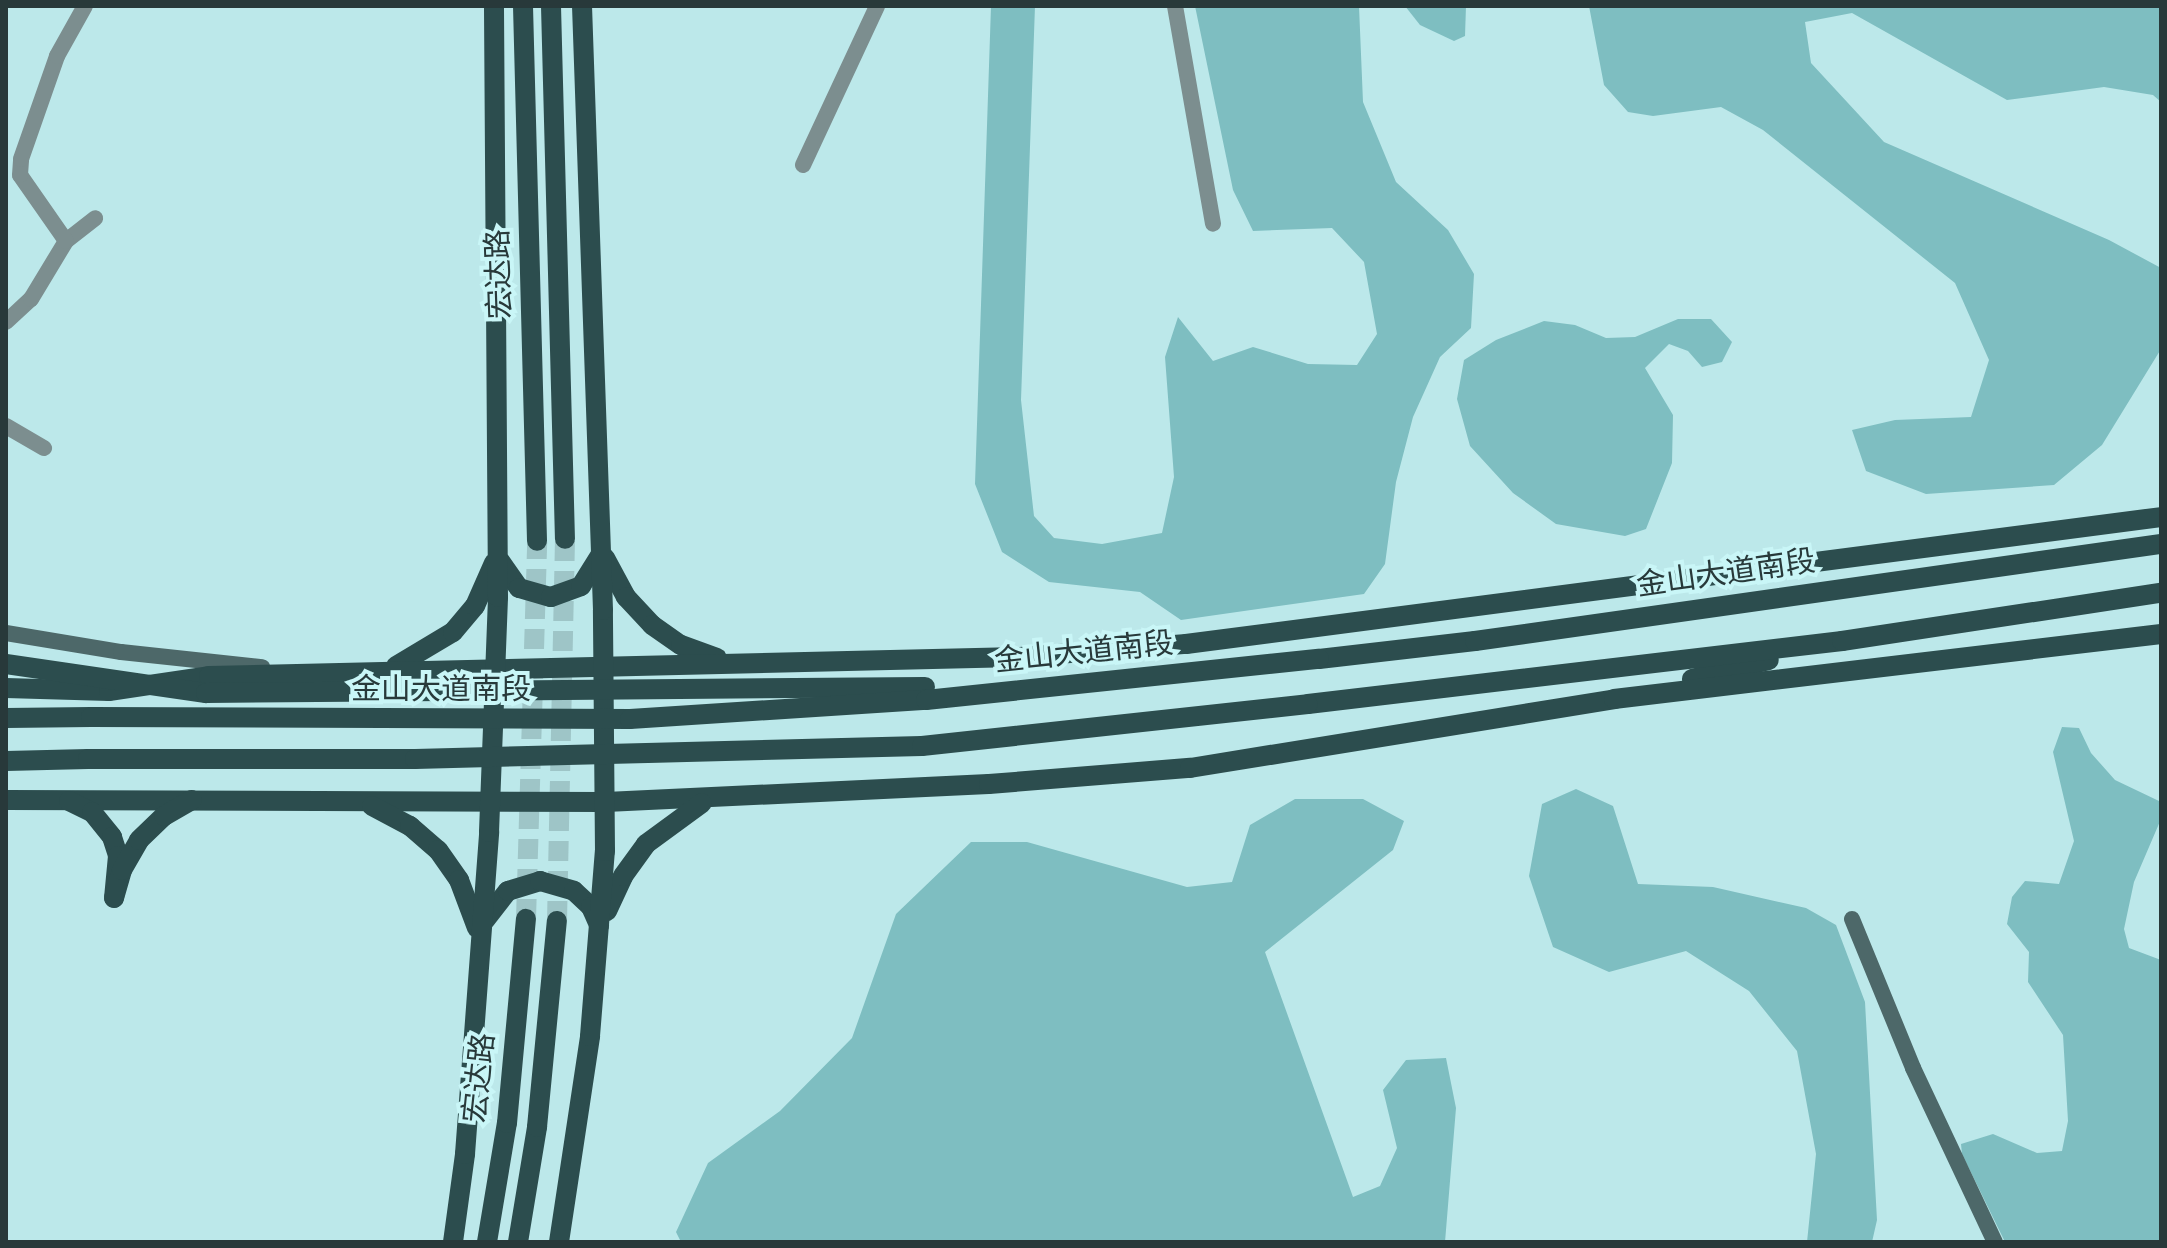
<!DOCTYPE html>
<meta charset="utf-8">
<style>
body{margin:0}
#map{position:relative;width:2167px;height:1248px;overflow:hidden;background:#bce8ea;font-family:"Alegreya Sans","Noto Sans SC",sans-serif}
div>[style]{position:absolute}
.green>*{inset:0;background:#7ebec1}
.primary-tunnel>*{height:20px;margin-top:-10px;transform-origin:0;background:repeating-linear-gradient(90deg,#9ec5c7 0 20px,transparent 0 30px)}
.street>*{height:16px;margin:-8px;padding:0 8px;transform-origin:8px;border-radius:8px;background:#7c8e8f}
.secondary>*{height:16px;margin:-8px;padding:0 8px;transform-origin:8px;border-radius:8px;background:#4d6869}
.primary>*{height:20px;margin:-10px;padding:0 10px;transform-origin:10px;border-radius:10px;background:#2c4d4e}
.primary-bridge>*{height:20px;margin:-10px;padding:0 10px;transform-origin:10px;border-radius:10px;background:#2c4d4e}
span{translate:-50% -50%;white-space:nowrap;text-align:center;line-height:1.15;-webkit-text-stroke:8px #c9f6f7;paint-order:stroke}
.street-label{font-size:30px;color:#28393a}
.frame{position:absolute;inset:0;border:8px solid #28393a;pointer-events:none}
</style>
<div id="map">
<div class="green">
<i style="clip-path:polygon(991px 6px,1035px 6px,1021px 400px,1034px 516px,1054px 538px,1102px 544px,1162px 533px,1174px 477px,1165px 357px,1178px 317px,1213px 361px,1253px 347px,1308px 364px,1357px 365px,1377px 334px,1364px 262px,1332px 228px,1253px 231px,1233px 190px,1195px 6px,1359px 6px,1363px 102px,1396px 182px,1448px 230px,1474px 274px,1471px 328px,1440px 357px,1413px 417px,1396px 482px,1385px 564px,1364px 594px,1181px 620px,1140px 592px,1049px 582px,1002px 552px,975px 484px)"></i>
<i style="clip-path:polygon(1405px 6px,1466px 6px,1465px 36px,1454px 41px,1420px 25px)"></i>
<i style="clip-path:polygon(1589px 6px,2161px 6px,2161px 102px,2153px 95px,2104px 87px,2007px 100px,1852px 13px,1805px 22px,1811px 63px,1884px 142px,2109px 240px,2161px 268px,2161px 349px,2102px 445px,2054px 485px,1926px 494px,1866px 471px,1852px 430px,1895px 420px,1971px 417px,1989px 360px,1955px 283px,1763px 130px,1721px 107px,1653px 116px,1628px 112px,1604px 85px)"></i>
<i style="clip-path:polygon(1678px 319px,1711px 319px,1732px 342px,1722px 362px,1702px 367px,1688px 351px,1669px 344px,1645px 368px,1673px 415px,1672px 463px,1646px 529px,1625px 536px,1556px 524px,1513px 493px,1470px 446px,1457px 399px,1464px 360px,1496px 340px,1544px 321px,1575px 325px,1606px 338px,1635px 337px)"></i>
<i style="clip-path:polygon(2062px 727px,2079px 728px,2091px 753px,2115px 780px,2159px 801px,2161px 819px,2134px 882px,2124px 929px,2129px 948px,2161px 960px,2161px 1242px,2005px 1242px,1962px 1154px,1961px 1144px,1993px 1134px,2037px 1153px,2062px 1151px,2068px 1121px,2063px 1035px,2028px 982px,2029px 952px,2007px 924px,2012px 897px,2025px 881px,2059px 884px,2074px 841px,2053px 752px)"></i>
<i style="clip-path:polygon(1576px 789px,1613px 806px,1638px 884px,1713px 887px,1806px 908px,1836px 925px,1865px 1002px,1877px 1220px,1872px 1242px,1807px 1242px,1816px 1154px,1797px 1051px,1749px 991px,1686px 951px,1609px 972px,1553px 947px,1529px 876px,1542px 804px)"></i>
<i style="clip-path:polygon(1295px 799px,1363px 799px,1404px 821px,1393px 850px,1265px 952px,1353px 1197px,1380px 1186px,1397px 1148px,1383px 1090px,1406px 1060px,1446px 1058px,1456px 1108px,1445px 1242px,681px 1242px,676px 1232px,708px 1163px,780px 1111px,852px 1038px,896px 914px,971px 842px,1027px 842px,1187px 887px,1232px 882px,1250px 825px)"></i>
</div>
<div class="primary-tunnel">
<i style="left:526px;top:919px;width:378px;rotate:-88.3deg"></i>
<i style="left:557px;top:921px;width:382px;rotate:-88.8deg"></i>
</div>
<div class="street">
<i style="left:1175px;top:6px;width:221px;rotate:80.1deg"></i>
<i style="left:803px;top:165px;width:175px;rotate:-65deg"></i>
<i style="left:66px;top:241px;width:37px;rotate:-38deg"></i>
<i style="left:6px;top:322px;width:34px;rotate:-43deg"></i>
<i style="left:31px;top:299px;width:68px;rotate:-58.9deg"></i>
<i style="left:66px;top:241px;width:80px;rotate:-124.9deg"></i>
<i style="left:20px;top:175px;width:16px;rotate:-86deg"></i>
<i style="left:21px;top:159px;width:109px;rotate:-70.7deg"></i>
<i style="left:57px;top:56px;width:57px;rotate:-60.8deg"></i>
<i style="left:6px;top:426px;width:44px;rotate:30.1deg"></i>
</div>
<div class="secondary">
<i style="left:6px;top:633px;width:117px;rotate:9.4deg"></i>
<i style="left:121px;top:652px;width:142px;rotate:6.1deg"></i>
<i style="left:1852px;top:919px;width:161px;rotate:67.7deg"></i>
<i style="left:1913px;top:1068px;width:192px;rotate:64.8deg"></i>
</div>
<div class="primary">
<i style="left:523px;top:6px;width:535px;rotate:88.5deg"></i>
<i style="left:551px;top:6px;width:533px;rotate:88.5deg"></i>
<i style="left:605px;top:558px;width:44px;rotate:61.7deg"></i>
<i style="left:626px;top:597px;width:38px;rotate:47deg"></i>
<i style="left:652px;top:625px;width:35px;rotate:35deg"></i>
<i style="left:681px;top:645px;width:38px;rotate:20deg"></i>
<i style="left:500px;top:561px;width:33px;rotate:55deg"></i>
<i style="left:519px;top:588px;width:33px;rotate:16deg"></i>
<i style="left:551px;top:597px;width:32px;rotate:-20deg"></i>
<i style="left:581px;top:586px;width:36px;rotate:-58deg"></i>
<i style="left:1319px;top:659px;width:157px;rotate:-6.6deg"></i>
<i style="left:1475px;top:641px;width:693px;rotate:-8.05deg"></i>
<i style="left:396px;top:666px;width:66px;rotate:-30.8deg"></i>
<i style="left:453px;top:632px;width:34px;rotate:-50deg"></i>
<i style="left:475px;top:606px;width:47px;rotate:-66.2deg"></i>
<i style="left:1692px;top:679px;width:79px;rotate:-13.9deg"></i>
<i style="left:6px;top:688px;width:103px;rotate:1.7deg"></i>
<i style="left:109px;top:691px;width:101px;rotate:-8.5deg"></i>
<i style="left:209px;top:676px;width:811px;rotate:-1.34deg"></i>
<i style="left:1020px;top:657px;width:167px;rotate:-4.5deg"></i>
<i style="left:1186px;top:644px;width:983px;rotate:-7.42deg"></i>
<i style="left:1308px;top:704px;width:538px;rotate:-6.73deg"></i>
<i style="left:1842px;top:641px;width:323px;rotate:-8.6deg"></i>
<i style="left:6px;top:718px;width:85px;rotate:-0.7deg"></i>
<i style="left:6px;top:761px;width:82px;rotate:-1.4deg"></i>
<i style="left:6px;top:800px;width:600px;rotate:0.19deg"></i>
<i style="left:606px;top:802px;width:383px;rotate:-2.7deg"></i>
<i style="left:989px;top:784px;width:202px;rotate:-4.6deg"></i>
<i style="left:1190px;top:768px;width:430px;rotate:-9.2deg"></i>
<i style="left:1614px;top:699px;width:551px;rotate:-6.78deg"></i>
<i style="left:69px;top:801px;width:25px;rotate:26deg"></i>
<i style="left:92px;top:812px;width:32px;rotate:51deg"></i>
<i style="left:112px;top:837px;width:20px;rotate:72deg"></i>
<i style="left:118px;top:856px;width:42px;rotate:95.4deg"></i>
<i style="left:114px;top:898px;width:29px;rotate:-74deg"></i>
<i style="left:122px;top:870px;width:34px;rotate:-60deg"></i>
<i style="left:139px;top:840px;width:35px;rotate:-44deg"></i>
<i style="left:164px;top:816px;width:32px;rotate:-30deg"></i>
<i style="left:372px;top:806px;width:43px;rotate:27.8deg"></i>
<i style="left:410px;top:826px;width:37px;rotate:41deg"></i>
<i style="left:438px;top:850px;width:37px;rotate:55deg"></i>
<i style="left:459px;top:880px;width:51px;rotate:69.4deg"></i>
<i style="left:607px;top:911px;width:38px;rotate:-65deg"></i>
<i style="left:623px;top:876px;width:39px;rotate:-54deg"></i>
<i style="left:646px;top:844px;width:69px;rotate:-36.2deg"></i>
<i style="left:485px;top:920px;width:37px;rotate:-52deg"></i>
<i style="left:508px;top:891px;width:34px;rotate:-17deg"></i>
<i style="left:540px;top:881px;width:35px;rotate:16deg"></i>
<i style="left:574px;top:891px;width:23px;rotate:43deg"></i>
<i style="left:591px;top:907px;width:20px;rotate:66deg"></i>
<i style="left:453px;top:1242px;width:89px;rotate:-82.2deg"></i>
<i style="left:465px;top:1154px;width:323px;rotate:-85.7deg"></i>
<i style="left:489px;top:832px;width:235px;rotate:-87.8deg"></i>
<i style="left:498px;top:597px;width:591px;rotate:-90.39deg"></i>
<i style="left:487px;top:1242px;width:121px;rotate:-80.5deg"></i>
<i style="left:507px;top:1123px;width:205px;rotate:-84.7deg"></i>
<i style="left:518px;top:1242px;width:117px;rotate:-80.6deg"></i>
<i style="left:537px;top:1127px;width:207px;rotate:-84.5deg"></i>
<i style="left:559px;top:1242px;width:208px;rotate:-81.4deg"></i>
<i style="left:590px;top:1036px;width:186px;rotate:-85.4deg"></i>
<i style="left:605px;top:851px;width:241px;rotate:-90.5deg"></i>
<i style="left:603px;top:610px;width:604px;rotate:-91.99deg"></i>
</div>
<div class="primary-bridge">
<i style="left:6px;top:664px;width:202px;rotate:8.3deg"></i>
<i style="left:206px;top:693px;width:719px;rotate:-0.48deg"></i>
<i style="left:91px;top:717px;width:539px;rotate:0.21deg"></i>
<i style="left:630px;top:719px;width:297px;rotate:-3.7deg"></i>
<i style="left:926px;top:700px;width:395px;rotate:-6deg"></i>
<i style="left:88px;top:759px;width:327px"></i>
<i style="left:415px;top:759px;width:507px;rotate:-1.47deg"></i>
<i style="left:922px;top:746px;width:388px;rotate:-6.2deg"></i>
</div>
<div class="street-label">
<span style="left:500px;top:274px;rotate:-92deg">宏达路</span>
<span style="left:1726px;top:574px;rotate:-8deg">金山大道南段</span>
<span style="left:1084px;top:653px;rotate:-6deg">金山大道南段</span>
<span style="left:441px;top:690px">金山大道南段</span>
<span style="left:480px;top:1078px;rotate:-84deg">宏达路</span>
</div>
<div class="frame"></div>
</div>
